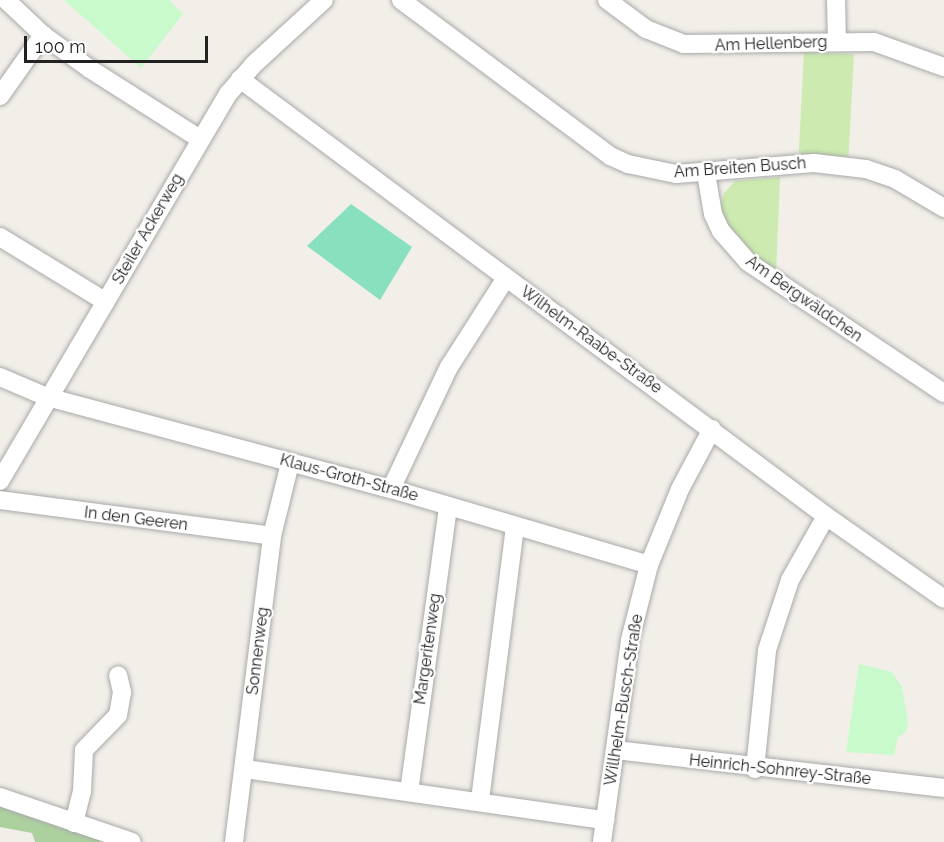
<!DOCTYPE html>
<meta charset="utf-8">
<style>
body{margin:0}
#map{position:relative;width:944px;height:842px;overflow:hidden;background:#f2efe9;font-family:Raleway,sans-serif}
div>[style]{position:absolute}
.grass>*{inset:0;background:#cdebb0;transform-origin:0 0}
.forest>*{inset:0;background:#add19e}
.park>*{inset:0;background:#c8facc}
.pitch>*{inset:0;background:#88e0be}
.roads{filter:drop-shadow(0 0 2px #a9a9a9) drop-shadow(0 0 2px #a9a9a9)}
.minor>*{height:18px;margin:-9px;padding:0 9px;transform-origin:9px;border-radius:9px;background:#fff}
span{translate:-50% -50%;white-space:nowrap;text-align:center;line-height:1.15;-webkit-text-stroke:4.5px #fff;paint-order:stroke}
.street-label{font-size:16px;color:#222}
.scale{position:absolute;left:24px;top:36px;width:184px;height:27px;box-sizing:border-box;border:3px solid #222;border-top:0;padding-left:8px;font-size:18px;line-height:21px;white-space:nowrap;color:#222;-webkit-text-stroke:4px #fff;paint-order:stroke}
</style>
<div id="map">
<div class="grass">
<i style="left:804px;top:52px;width:50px;height:103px;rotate:3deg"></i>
<i style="clip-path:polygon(780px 177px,776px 274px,736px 240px,719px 210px,724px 193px,735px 181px)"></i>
</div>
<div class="forest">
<i style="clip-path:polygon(0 801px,121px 842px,35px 842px,32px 833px,0 827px)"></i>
</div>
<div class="park">
<i style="clip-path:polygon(64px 0,169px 0,183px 14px,141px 68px)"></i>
<i style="clip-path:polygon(859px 664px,892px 672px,902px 687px,908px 722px,906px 732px,898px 737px,894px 755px,846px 752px)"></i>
</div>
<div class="pitch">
<i style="clip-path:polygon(351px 204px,412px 247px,380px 300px,307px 246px)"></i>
</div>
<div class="roads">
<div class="minor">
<i style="left:6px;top:0;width:51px;rotate:43.4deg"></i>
<i style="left:43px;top:35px;width:58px;rotate:35.9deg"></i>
<i style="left:90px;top:69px;width:130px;rotate:32.5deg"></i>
<i style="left:401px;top:0;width:261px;rotate:36.7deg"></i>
<i style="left:610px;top:156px;width:20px;rotate:24deg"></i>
<i style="left:628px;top:164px;width:49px;rotate:11.8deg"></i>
<i style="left:676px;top:174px;width:138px;rotate:-4.6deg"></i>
<i style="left:814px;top:163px;width:52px;rotate:6.6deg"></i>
<i style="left:866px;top:169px;width:31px;rotate:19deg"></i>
<i style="left:895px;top:179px;width:57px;rotate:30.6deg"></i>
<i style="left:607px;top:0;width:49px;rotate:36.6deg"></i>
<i style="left:646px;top:29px;width:41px;rotate:21.5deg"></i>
<i style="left:684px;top:44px;width:190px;rotate:-0.6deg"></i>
<i style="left:874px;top:42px;width:74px;rotate:19.7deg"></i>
<i style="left:836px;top:0;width:41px;rotate:88.6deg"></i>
<i style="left:240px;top:79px;width:731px;rotate:36.71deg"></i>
<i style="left:826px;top:516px;width:144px;rotate:35.1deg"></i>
<i style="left:0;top:96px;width:75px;rotate:-54.8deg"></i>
<i style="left:706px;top:173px;width:42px;rotate:80.3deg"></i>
<i style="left:713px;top:214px;width:19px;rotate:65deg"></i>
<i style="left:721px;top:231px;width:41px;rotate:48.9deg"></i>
<i style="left:748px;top:262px;width:236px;rotate:33.8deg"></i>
<i style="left:0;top:237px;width:124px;rotate:31.5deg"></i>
<i style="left:0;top:377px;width:51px;rotate:23.1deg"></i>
<i style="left:47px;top:397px;width:356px;rotate:15deg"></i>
<i style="left:391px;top:489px;width:269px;rotate:16.4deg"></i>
<i style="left:0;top:481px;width:449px;rotate:-59.5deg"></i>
<i style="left:228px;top:94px;width:38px;rotate:-49deg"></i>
<i style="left:253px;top:65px;width:96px;rotate:-42.5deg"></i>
<i style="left:391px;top:489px;width:135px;rotate:-64.6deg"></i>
<i style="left:449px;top:367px;width:106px;rotate:-57.4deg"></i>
<i style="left:0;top:500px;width:274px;rotate:7.5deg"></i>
<i style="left:616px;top:750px;width:330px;rotate:6.6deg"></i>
<i style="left:245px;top:769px;width:364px;rotate:8.1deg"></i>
<i style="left:755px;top:769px;width:120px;rotate:-84.2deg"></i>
<i style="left:767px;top:650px;width:74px;rotate:-71.8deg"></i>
<i style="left:790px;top:580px;width:73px;rotate:-60.6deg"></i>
<i style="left:409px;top:792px;width:288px;rotate:-82.2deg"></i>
<i style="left:0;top:797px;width:139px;rotate:18.8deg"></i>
<i style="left:480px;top:800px;width:276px;rotate:-82.7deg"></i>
<i style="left:74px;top:823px;width:32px;rotate:-76deg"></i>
<i style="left:82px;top:792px;width:42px;rotate:-87.3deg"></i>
<i style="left:84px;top:750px;width:49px;rotate:-45.8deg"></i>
<i style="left:118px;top:715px;width:23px;rotate:-80deg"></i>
<i style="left:122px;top:692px;width:17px;rotate:-103deg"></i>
<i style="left:234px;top:842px;width:308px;rotate:-82.9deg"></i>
<i style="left:272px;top:536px;width:75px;rotate:-76.1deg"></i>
<i style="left:602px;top:842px;width:204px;rotate:-82.1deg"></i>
<i style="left:630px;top:640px;width:77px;rotate:-75.8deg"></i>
<i style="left:649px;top:565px;width:82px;rotate:-67.8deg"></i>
<i style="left:680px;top:489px;width:68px;rotate:-61.9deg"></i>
</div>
</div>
<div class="street-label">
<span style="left:771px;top:44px;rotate:-2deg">Am Hellenberg</span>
<span style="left:740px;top:168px;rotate:-4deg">Am Breiten Busch</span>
<span style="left:148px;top:229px;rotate:-60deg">Steiler Ackerweg</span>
<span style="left:804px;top:299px;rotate:35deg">Am Bergwäldchen</span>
<span style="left:591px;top:340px;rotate:36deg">Wilhelm-Raabe-Straße</span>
<span style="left:349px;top:478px;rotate:15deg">Klaus-Groth-Straße</span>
<span style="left:136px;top:519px;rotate:7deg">In den Geeren</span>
<span style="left:428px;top:649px;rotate:-82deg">Margeritenweg</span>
<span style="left:258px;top:651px;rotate:-83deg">Sonnenweg</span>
<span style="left:624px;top:700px;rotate:-81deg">Willhelm-Busch-Straße</span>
<span style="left:780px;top:770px;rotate:6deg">Heinrich-Sohnrey-Straße</span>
</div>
<div class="scale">100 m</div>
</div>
